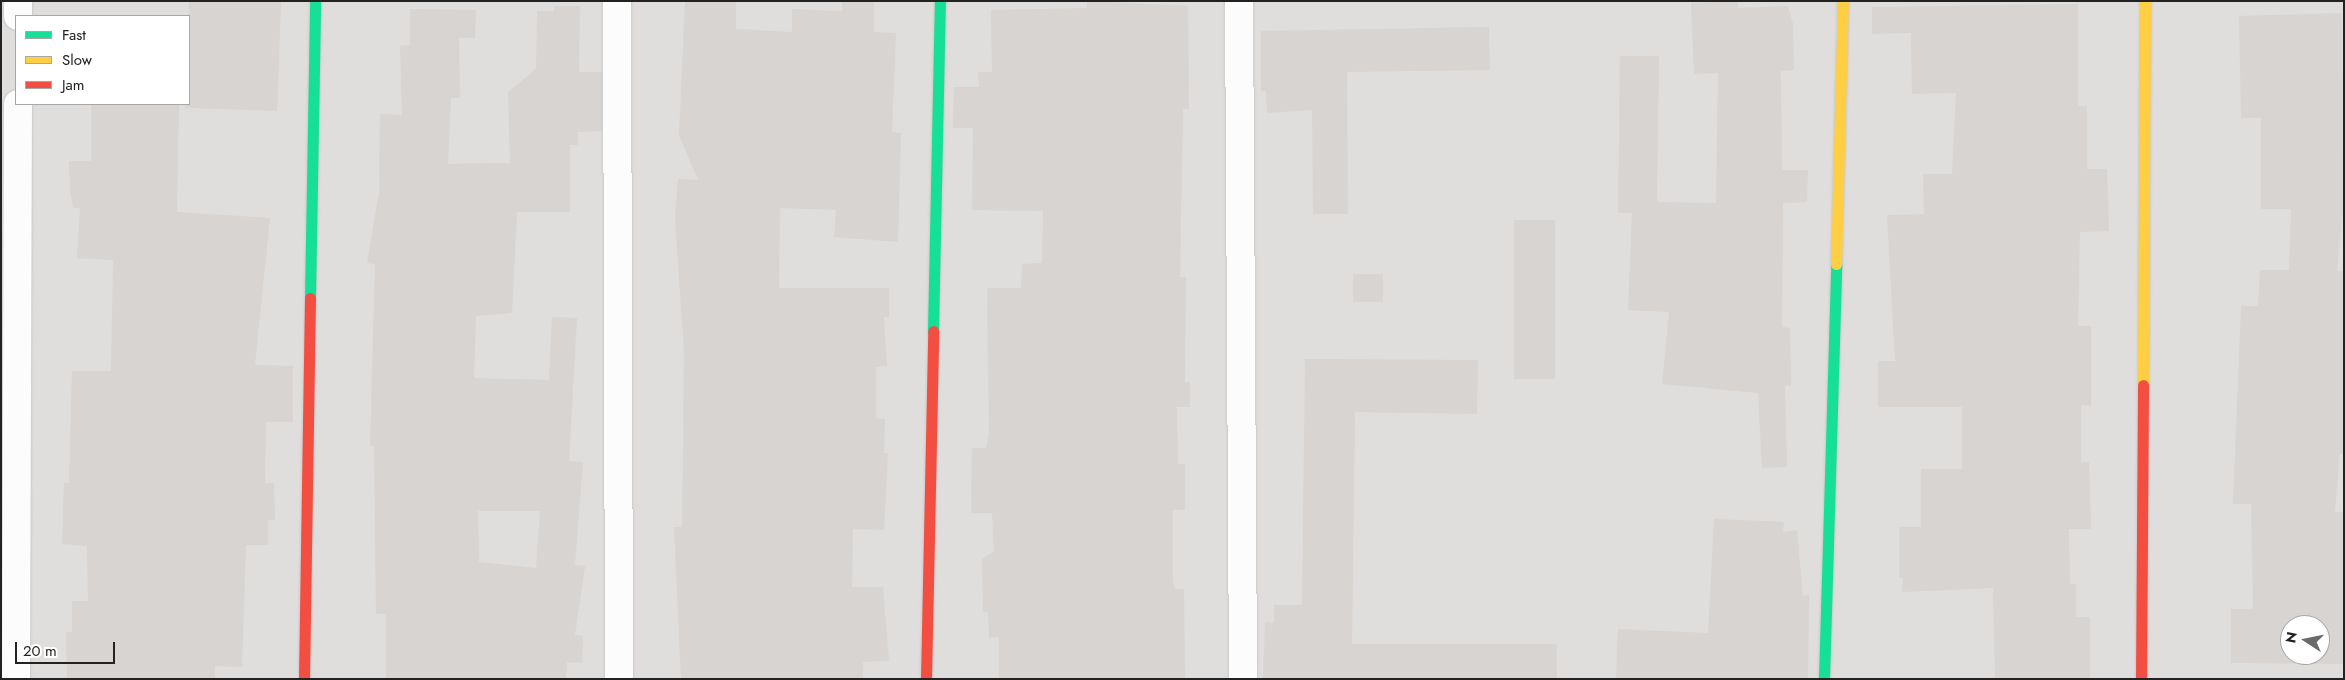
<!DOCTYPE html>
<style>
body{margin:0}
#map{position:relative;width:2345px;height:680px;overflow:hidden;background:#f0eeeb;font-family:Jost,sans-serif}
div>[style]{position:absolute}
.residential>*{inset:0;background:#dfdedc}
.building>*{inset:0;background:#d7d4d2;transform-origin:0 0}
.roads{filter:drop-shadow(0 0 1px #c9c8c7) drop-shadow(0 0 1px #c9c8c7)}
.street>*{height:28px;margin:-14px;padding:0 14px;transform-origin:14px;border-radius:14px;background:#fdfcfc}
.fast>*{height:11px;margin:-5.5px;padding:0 5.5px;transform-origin:5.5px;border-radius:5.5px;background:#16e098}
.slow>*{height:11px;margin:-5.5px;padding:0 5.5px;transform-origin:5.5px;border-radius:5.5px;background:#ffcf43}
.jam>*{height:11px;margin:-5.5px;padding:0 5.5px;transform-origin:5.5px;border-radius:5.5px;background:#f24e42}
span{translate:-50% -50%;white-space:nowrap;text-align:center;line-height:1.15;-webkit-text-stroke:4px #fff;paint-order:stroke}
.frame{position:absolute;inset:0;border:2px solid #222;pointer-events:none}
.legend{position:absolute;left:15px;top:15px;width:175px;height:90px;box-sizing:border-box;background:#fff;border:1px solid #a7a7a7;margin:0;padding:6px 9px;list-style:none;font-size:15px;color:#222}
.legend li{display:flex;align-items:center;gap:10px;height:25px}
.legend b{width:25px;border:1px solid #a7a7a7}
.north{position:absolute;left:2280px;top:615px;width:50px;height:50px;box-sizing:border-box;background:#fff;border:1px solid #a7a7a7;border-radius:50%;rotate:281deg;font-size:14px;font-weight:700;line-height:20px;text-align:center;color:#222}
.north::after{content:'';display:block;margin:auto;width:18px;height:22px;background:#6a6968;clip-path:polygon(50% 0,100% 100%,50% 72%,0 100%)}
.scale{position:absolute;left:15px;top:642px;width:100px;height:22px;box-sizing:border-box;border:2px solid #222;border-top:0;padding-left:6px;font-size:15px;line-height:18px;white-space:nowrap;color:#222;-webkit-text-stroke:4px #fff;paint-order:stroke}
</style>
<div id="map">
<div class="residential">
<i style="clip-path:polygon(evenodd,1px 1px,2344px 1px,2344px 679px,1px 679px,1px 1px,16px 16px,189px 16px,189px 104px,16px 104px,16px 16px,1px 1px,2290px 625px,2320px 625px,2320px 655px,2290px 655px,2290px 625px)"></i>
</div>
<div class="building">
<i style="left:281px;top:1px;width:110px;height:92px;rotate:92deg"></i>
<i style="clip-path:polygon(685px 1px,736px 1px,736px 29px,792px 32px,792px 9px,842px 11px,842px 1px,874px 1px,874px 32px,896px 33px,892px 132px,901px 133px,898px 242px,834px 237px,836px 210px,780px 208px,779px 288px,889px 288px,889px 317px,884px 317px,887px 366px,876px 367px,876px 418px,885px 419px,884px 453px,888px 453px,884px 530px,853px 529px,852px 587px,883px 587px,889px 661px,863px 662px,863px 679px,681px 679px,674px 527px,682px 527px,684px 352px,675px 218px,678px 179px,698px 180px,679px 135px)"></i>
<i style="clip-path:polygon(1087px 1px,1188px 6px,1189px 109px,1183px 109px,1180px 277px,1186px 277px,1185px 382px,1190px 382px,1190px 407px,1177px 407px,1178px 464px,1185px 464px,1185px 510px,1173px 510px,1173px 580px,1175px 589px,1184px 589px,1185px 679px,999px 679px,999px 637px,989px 638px,988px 612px,983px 612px,982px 559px,994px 551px,992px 513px,971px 513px,972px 448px,986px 448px,989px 434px,987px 288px,1021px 288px,1022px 264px,1042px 263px,1043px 211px,972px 210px,973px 128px,953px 128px,954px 87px,979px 87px,978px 72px,992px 72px,991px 10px,1087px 8px)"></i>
<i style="clip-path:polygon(1738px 1px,1738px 8px,1788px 6px,1793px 24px,1794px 70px,1781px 71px,1782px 170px,1808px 170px,1807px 202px,1783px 203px,1782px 327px,1790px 328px,1791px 386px,1785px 386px,1787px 467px,1762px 468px,1758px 393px,1662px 384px,1669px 312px,1628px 310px,1632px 213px,1618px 213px,1620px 56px,1659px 56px,1657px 202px,1716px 203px,1718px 73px,1694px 74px,1691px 3px)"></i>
<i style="clip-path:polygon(2078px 4px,2078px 106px,2087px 106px,2087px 169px,2107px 169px,2109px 231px,2080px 232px,2078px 326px,2091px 326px,2091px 406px,2081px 405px,2081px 462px,2089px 462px,2091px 529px,2069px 529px,2070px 584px,2076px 584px,2076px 617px,2090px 617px,2090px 679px,1995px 679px,1993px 588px,1902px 592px,1903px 578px,1899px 577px,1899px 527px,1921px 527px,1921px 469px,1962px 469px,1962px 407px,1878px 407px,1878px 361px,1895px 361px,1887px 215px,1924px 214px,1923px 174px,1952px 174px,1956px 93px,1912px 94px,1911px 33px,1872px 34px,1872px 7px)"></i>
<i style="clip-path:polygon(evenodd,554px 6px,580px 6px,579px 72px,602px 72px,602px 131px,578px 132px,578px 145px,570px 145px,570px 212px,517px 212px,512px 313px,476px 316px,474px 378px,549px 380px,552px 317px,577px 318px,569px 461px,583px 462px,575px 565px,585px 566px,575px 635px,583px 636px,582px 663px,567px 662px,566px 679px,386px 679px,386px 614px,376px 614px,374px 446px,370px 446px,375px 264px,367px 263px,379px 193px,380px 114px,402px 115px,400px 46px,410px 45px,410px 9px,476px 10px,475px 38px,459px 38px,460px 98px,451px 98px,448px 164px,510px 163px,508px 92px,536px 69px,537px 11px,554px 11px,554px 6px,478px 511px,540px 511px,536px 568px,479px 562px,478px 511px)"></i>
<i style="clip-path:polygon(evenodd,2342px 13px,2343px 211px,2337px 271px,2344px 272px,2344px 454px,2340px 454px,2335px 512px,2344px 512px,2344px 664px,2231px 663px,2231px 609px,2253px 609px,2251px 504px,2233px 504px,2241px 306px,2258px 306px,2260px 270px,2289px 270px,2291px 209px,2261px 209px,2261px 118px,2241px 118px,2239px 16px,2342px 13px,2290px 625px,2320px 625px,2320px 655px,2290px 655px,2290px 625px)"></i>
<i style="clip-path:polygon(1489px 27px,1490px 70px,1347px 72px,1348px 214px,1313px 214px,1312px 110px,1267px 113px,1266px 91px,1261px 91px,1261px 31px)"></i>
<i style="clip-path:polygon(91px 104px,179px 104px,177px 212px,270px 218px,255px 365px,293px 366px,293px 422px,266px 422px,265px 484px,274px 483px,275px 520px,268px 520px,268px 545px,246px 545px,242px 667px,215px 666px,215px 679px,67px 679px,66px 632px,72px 632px,72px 601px,88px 601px,87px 546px,62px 544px,64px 483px,69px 483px,72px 371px,111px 371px,113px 260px,77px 258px,80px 208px,73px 208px,70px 190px,69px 161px,91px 161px)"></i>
<i style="left:1514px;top:220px;width:41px;height:159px"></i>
<i style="left:1353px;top:274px;width:30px;height:28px"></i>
<i style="clip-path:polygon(1305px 359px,1478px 360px,1477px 414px,1355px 412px,1352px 644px,1557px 644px,1557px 679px,1263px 679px,1265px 622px,1274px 623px,1274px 605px,1302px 605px)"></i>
<i style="clip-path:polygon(1714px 519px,1784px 522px,1783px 532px,1797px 530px,1803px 596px,1809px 595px,1808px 679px,1616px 678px,1618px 629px,1708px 633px)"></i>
</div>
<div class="roads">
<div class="street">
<i style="left:617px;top:1px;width:678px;rotate:89.83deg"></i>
<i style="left:1239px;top:1px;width:678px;rotate:89.66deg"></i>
<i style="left:18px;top:16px;width:15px;rotate:-90deg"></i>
<i style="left:16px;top:679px;width:575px;rotate:-89.8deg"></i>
</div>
<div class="fast">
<i style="left:310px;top:298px;width:297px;rotate:-89deg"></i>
<i style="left:933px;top:331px;width:330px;rotate:-88.8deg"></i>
<i style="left:1824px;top:679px;width:415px;rotate:-88.3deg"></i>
</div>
<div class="slow">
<i style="left:1836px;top:264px;width:263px;rotate:-88.5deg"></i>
<i style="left:2143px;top:385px;width:384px;rotate:-89.7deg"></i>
</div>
<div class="jam">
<i style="left:304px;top:679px;width:381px;rotate:-89.1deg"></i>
<i style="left:926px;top:679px;width:348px;rotate:-88.8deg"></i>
<i style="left:2141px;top:679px;width:294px;rotate:-89.6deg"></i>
</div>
</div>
<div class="frame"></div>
<ul class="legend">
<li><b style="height:6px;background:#16e098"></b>Fast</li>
<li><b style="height:6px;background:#ffcf43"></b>Slow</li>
<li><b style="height:6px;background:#f24e42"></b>Jam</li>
</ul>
<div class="north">N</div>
<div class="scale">20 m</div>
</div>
